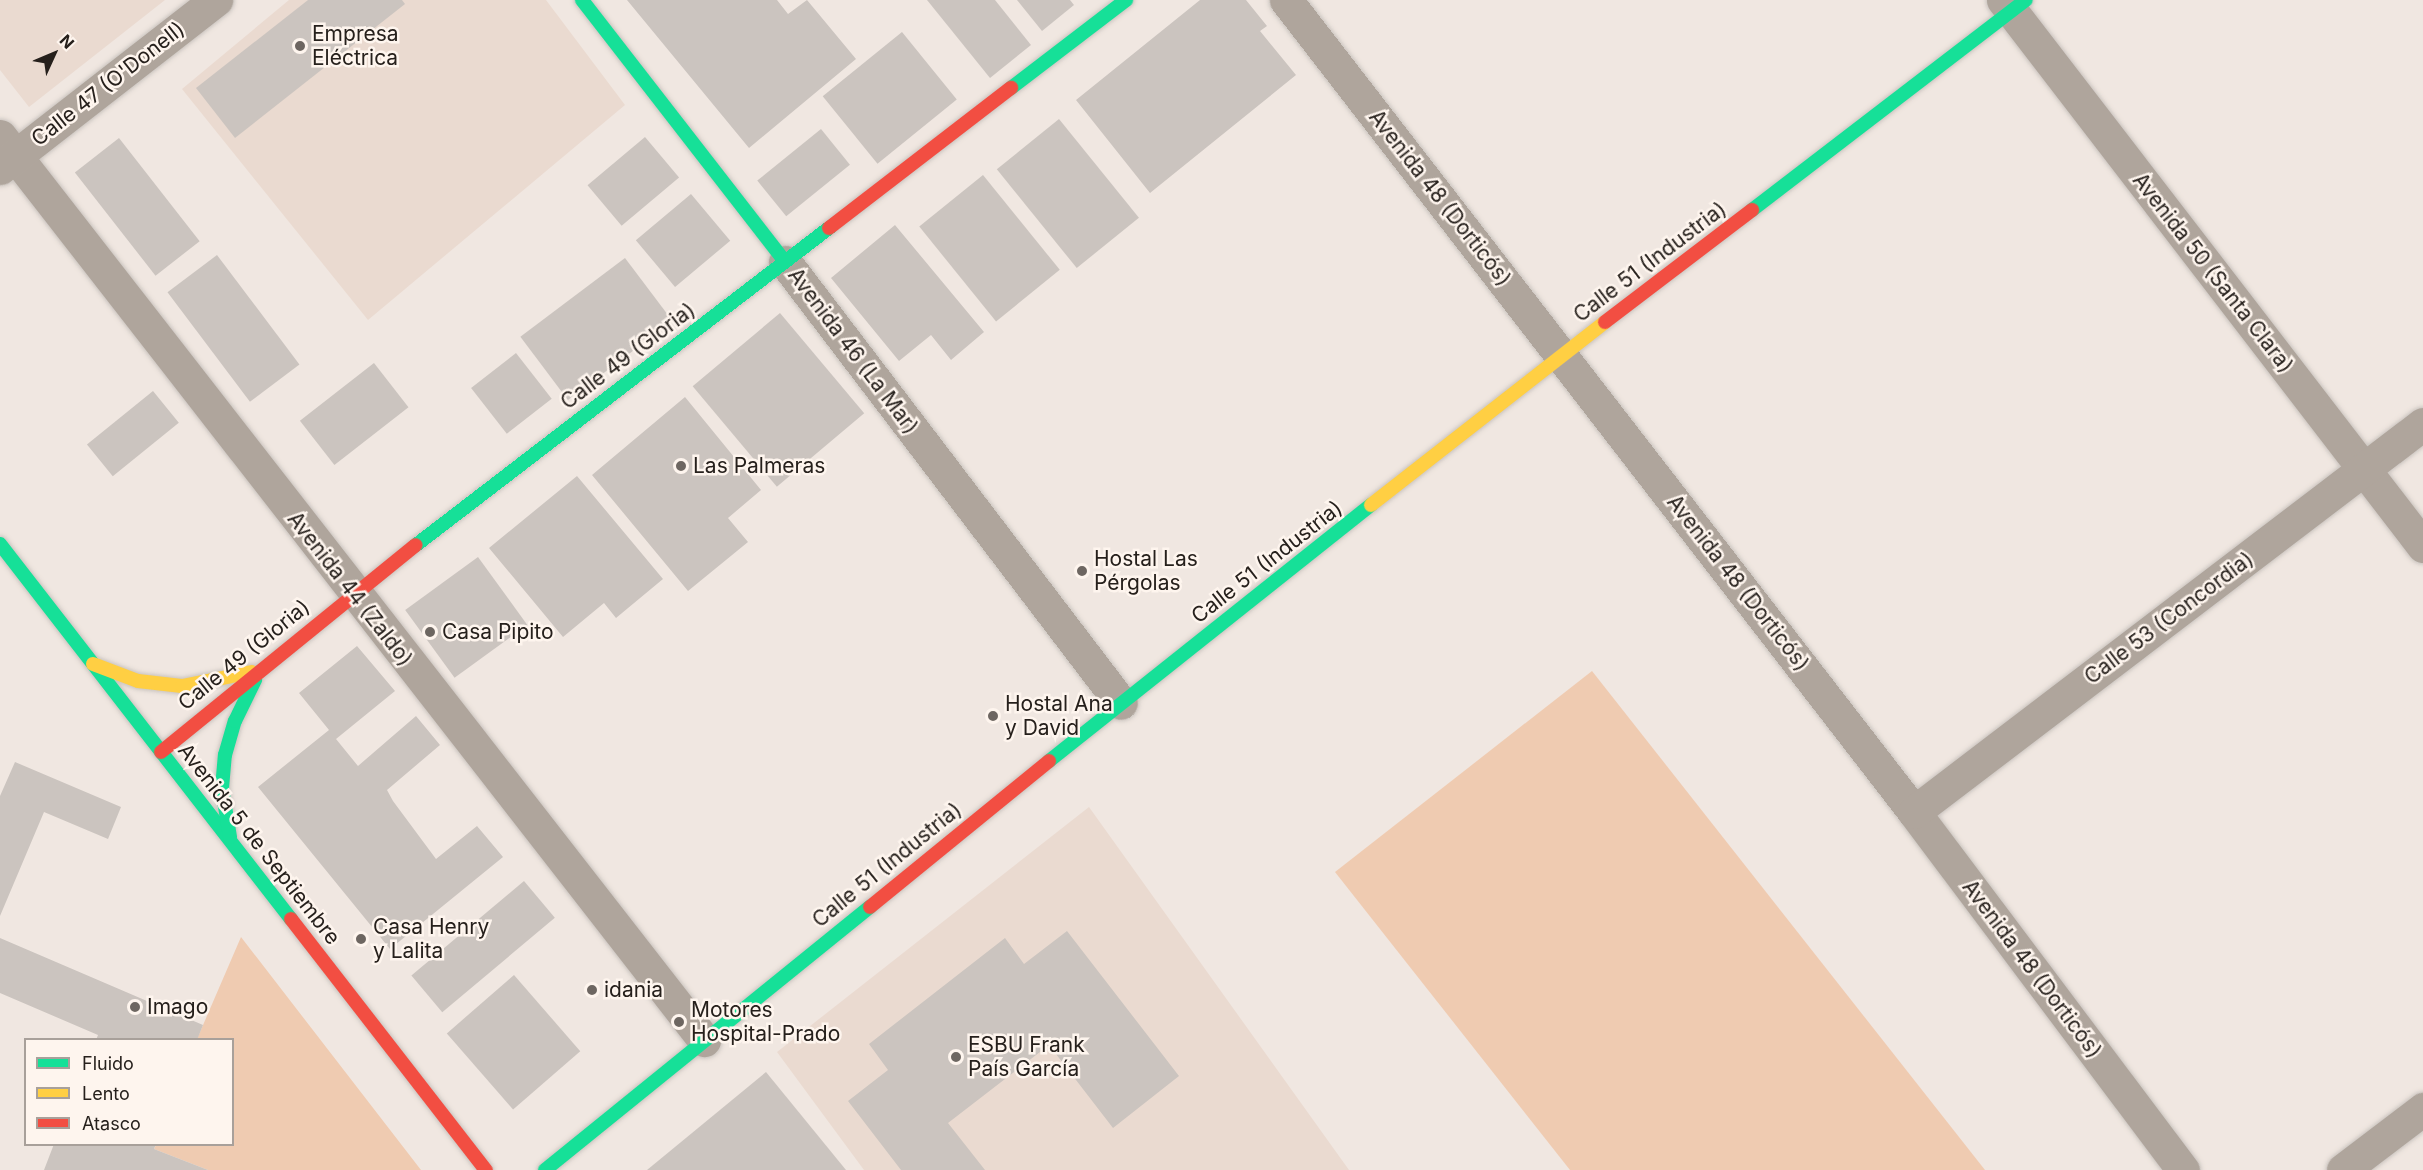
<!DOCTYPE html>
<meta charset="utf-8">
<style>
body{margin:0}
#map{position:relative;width:2423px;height:1170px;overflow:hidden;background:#f0e7e1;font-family:Inter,sans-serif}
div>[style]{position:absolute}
.built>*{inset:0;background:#eadad0}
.green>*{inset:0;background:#efcbb1}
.building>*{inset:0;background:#cbc4bf;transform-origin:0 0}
.roads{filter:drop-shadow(0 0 2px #cac4bf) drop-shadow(0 0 2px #cac4bf)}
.street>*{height:33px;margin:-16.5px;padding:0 16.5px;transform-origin:16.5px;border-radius:16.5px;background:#afa59c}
.fast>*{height:14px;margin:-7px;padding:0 7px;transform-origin:7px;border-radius:7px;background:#16e098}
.slow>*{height:14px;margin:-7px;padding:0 7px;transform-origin:7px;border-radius:7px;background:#ffcf43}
.jam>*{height:14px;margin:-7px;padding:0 7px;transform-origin:7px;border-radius:7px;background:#f24e42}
.dots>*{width:16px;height:16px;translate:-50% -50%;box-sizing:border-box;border:3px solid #fef5ee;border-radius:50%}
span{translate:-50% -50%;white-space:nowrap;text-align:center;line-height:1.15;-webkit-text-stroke:5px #fef5ee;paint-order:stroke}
.poi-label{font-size:21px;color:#26201c}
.left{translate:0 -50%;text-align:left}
.street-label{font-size:21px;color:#26201c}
.legend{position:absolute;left:24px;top:1038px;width:210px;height:108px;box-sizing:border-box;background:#fef5ee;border:2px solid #a8a09a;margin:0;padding:8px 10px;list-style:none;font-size:18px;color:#26201c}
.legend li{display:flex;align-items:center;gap:12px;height:30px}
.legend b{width:30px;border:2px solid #a8a09a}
.north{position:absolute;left:24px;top:24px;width:60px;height:60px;-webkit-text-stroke:4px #fef5ee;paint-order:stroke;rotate:46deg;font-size:16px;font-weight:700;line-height:24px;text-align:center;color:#26201c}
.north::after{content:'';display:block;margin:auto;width:21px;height:27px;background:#26201c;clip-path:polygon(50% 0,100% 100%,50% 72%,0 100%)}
</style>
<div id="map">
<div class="built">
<i style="clip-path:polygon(0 0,165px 0,29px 107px,0 70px)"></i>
<i style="clip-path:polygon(289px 0,546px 0,625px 105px,368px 320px,182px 89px)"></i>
<i style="clip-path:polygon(1089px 807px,1349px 1170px,864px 1170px,777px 1052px)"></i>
</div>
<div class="green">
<i style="clip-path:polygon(1592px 671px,1985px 1170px,1570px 1170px,1335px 872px)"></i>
<i style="clip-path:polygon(241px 937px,421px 1170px,208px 1170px,154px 1149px,156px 1145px,232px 1144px,232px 1040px,197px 1039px)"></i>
</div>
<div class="building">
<i style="clip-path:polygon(308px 0,402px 0,405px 4px,235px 138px,196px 88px)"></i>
<i style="clip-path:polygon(627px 0,777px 0,788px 14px,807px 0,856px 59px,749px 148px)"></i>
<i style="clip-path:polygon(927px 0,995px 0,1031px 45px,990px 78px)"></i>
<i style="clip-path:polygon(1017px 0,1070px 0,1074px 5px,1042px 31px)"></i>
<i style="clip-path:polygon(1200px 0,1246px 0,1267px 26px,1260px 31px,1296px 75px,1150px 193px,1076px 100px)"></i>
<i style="left:902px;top:32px;width:87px;height:102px;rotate:51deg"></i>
<i style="left:1059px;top:119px;width:127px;height:80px;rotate:51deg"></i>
<i style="left:821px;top:129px;width:46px;height:82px;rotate:51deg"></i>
<i style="left:645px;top:137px;width:53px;height:75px;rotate:50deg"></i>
<i style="left:119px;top:138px;width:131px;height:56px;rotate:52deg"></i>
<i style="left:983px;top:175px;width:122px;height:82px;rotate:51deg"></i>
<i style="left:691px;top:194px;width:61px;height:72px;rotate:50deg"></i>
<i style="clip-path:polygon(895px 225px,984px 332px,951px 360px,931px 335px,899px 361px,831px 278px)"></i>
<i style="left:217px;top:255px;width:137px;height:62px;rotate:53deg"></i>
<i style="left:625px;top:258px;width:79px;height:131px;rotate:53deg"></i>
<i style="left:780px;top:313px;width:131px;height:114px;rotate:50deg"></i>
<i style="left:516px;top:353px;width:58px;height:57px;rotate:52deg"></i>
<i style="left:374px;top:363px;width:56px;height:94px;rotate:52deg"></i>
<i style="left:153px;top:391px;width:41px;height:85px;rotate:51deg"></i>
<i style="clip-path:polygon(685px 397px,761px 490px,728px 518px,748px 542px,688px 591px,592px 475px)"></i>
<i style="clip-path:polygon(577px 476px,663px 579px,616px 618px,604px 603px,563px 637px,489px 548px)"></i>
<i style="left:478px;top:557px;width:84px;height:90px;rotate:54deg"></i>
<i style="clip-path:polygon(357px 646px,395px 691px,336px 739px,358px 766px,416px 716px,440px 745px,387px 790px,393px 801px,436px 859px,477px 826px,503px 857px,390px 949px,258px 787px,329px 730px,299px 693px)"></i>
<i style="clip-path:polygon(15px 762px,121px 807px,108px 839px,44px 812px,0 916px,0 796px)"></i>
<i style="left:524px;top:881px;width:48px;height:147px;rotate:50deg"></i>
<i style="clip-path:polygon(1067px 931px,1179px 1076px,1113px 1128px,1049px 1045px,948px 1123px,985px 1170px,901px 1170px,848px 1101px,888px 1070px,869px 1044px,1005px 938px,1024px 964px)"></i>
<i style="clip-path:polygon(0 938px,203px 1025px,197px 1040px,96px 1040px,98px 1035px,0 993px)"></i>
<i style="left:514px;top:975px;width:101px;height:89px;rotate:49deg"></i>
<i style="clip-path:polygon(766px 1072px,846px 1170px,647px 1170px)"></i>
<i style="clip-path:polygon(54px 1144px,156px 1144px,154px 1149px,208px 1170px,44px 1170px)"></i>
</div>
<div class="roads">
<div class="street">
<i style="left:1286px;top:0;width:1027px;rotate:52.28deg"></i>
<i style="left:1914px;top:812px;width:448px;rotate:53.1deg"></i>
<i style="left:2003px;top:0;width:689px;rotate:52.43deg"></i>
<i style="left:0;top:136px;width:1146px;rotate:52.09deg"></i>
<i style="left:0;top:168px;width:274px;rotate:-37.9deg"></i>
<i style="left:785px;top:262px;width:554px;rotate:52.7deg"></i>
<i style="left:1914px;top:812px;width:640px;rotate:-37.32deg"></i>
<i style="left:2343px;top:1170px;width:101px;rotate:-37.3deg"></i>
</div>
<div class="fast">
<i style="left:582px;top:0;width:331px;rotate:52.2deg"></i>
<i style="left:1011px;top:88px;width:145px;rotate:-37.4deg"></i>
<i style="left:1752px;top:210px;width:345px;rotate:-37.5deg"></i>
<i style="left:0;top:544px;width:475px;rotate:52.2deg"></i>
<i style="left:416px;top:545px;width:521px;rotate:-37.51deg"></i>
<i style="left:1049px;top:761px;width:411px;rotate:-38.5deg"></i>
<i style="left:230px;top:837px;width:50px;rotate:-99.3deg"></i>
<i style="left:222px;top:788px;width:33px;rotate:-85deg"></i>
<i style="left:225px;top:755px;width:35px;rotate:-74deg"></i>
<i style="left:235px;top:721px;width:46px;rotate:-64deg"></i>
<i style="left:545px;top:1170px;width:418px;rotate:-39deg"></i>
</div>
<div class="slow">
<i style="left:1371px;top:505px;width:297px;rotate:-38deg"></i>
<i style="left:93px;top:664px;width:48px;rotate:20.7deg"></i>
<i style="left:138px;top:681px;width:44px;rotate:6.5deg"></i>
<i style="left:182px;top:686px;width:71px;rotate:-11.3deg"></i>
</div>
<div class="jam">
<i style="left:829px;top:228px;width:230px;rotate:-37.6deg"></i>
<i style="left:1605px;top:322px;width:185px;rotate:-37.3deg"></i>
<i style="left:161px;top:752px;width:328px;rotate:-39.1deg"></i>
<i style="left:870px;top:907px;width:231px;rotate:-39.2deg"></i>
<i style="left:291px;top:919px;width:318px;rotate:52.2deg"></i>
</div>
</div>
<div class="dots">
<i style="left:300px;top:46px;background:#6d6661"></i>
<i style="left:681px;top:466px;background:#6d6661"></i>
<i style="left:1082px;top:571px;background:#6d6661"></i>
<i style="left:430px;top:632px;background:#6d6661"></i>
<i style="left:993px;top:716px;background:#6d6661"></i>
<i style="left:361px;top:939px;background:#6d6661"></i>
<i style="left:592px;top:990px;background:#6d6661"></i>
<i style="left:135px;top:1007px;background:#6d6661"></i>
<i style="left:679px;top:1022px;background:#6d6661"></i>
<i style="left:956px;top:1057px;background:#6d6661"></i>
</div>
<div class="poi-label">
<span class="left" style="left:312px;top:46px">Empresa<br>Eléctrica</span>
<span class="left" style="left:693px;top:466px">Las Palmeras</span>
<span class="left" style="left:1094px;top:571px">Hostal Las<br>Pérgolas</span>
<span class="left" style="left:442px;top:632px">Casa Pipito</span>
<span class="left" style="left:1005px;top:716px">Hostal Ana<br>y David</span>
<span class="left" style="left:373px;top:939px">Casa Henry<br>y Lalita</span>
<span class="left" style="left:604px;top:990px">idania</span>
<span class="left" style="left:147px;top:1007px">Imago</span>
<span class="left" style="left:691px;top:1022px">Motores<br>Hospital-Prado</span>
<span class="left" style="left:968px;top:1057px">ESBU Frank<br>País García</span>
</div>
<div class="street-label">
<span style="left:108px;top:84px;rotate:-38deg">Calle 47 (O'Donell)</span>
<span style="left:1440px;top:198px;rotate:52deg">Avenida 48 (Dorticós)</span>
<span style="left:1650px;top:262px;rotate:-37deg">Calle 51 (Industria)</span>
<span style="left:2213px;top:273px;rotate:52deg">Avenida 50 (Santa Clara)</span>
<span style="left:853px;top:351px;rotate:53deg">Avenida 46 (La Mar)</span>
<span style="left:628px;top:356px;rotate:-37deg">Calle 49 (Gloria)</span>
<span style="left:1267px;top:562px;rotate:-38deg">Calle 51 (Industria)</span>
<span style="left:1738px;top:583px;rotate:52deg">Avenida 48 (Dorticós)</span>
<span style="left:350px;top:589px;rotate:52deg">Avenida 44 (Zaldo)</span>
<span style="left:2169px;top:618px;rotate:-37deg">Calle 53 (Concordia)</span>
<span style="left:244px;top:655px;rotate:-39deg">Calle 49 (Gloria)</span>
<span style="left:259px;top:844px;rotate:52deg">Avenida 5 de Septiembre</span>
<span style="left:887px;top:865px;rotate:-39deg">Calle 51 (Industria)</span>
<span style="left:2032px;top:969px;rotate:53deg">Avenida 48 (Dorticós)</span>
</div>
<ul class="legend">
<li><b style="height:8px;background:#16e098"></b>Fluido</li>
<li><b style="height:8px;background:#ffcf43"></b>Lento</li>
<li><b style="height:8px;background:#f24e42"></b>Atasco</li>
</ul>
<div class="north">N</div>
</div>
